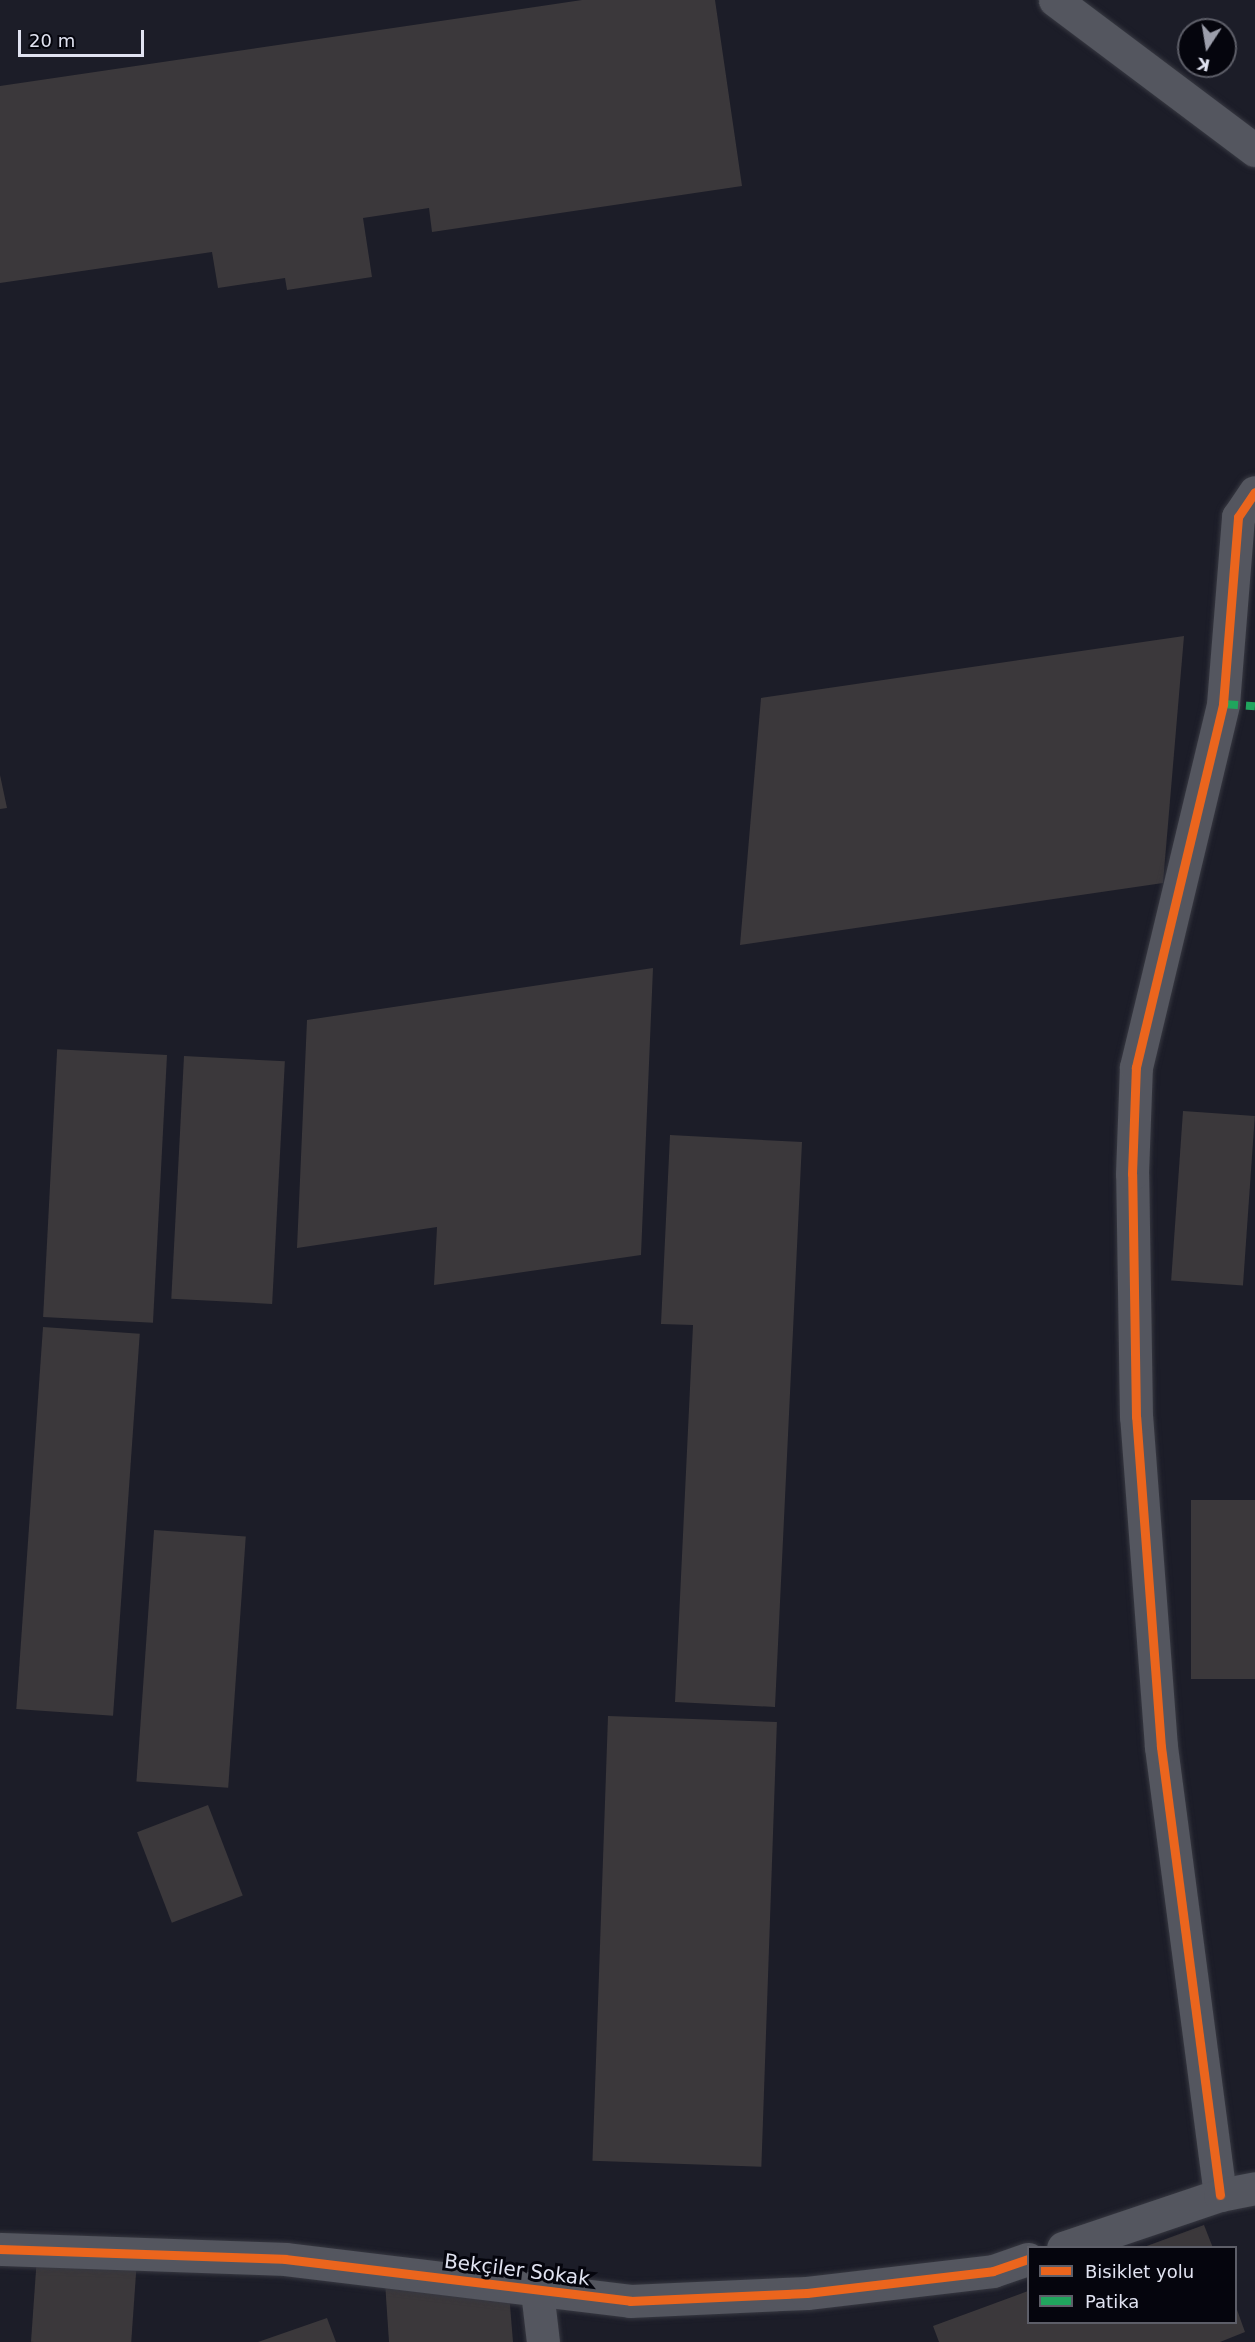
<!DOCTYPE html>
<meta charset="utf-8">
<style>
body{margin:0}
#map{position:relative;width:1255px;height:2342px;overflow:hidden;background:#1c1d28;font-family:"DejaVu Sans",sans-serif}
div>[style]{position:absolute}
.building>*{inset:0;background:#3b383b;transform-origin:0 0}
.roads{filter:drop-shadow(0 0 2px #373841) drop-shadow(0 0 2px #373841)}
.minor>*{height:33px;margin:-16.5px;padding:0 16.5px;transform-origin:16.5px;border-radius:16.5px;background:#54565f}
.quiet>*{height:8px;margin-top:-4px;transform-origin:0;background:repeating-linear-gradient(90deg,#20a55d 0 15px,transparent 0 23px)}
.cycleway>*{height:9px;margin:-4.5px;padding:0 4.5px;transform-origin:4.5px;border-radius:4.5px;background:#eb651d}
span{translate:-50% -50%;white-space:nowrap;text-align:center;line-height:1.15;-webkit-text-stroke:6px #05050d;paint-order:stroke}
.street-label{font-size:20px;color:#e1e3f1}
.legend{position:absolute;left:1027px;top:2246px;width:210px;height:78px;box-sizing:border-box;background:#05050d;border:2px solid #5d5e68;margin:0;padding:8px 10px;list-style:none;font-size:18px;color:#e1e3f1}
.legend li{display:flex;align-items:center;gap:12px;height:30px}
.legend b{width:30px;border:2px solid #5d5e68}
.north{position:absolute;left:1177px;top:18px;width:60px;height:60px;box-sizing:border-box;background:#05050d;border:2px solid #5d5e68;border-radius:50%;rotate:192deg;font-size:16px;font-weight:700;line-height:24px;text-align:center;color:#e1e3f1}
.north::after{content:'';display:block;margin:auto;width:21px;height:27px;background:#9c9eab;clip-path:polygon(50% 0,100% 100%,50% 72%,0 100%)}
.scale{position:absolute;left:18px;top:30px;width:126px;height:27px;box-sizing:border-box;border:3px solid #e1e3f1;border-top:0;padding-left:8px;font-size:18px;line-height:21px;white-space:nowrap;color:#e1e3f1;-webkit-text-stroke:4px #05050d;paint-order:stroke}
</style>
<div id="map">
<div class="building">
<i style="clip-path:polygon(582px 0,715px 0,742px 186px,432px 232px,429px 208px,363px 218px,372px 277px,287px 290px,285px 278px,218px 288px,212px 252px,0 283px,0 86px)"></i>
<i style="clip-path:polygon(1184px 636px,1163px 883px,740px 945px,761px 698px)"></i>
<i style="clip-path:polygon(0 775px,7px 808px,0 809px)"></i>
<i style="clip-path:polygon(653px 968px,641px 1255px,434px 1285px,437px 1227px,297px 1248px,307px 1020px)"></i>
<i style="left:167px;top:1055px;width:268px;height:110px;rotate:93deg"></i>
<i style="left:184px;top:1056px;width:101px;height:243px;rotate:3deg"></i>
<i style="left:1183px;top:1111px;width:72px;height:170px;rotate:4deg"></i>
<i style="clip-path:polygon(670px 1135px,802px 1142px,775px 1707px,675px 1702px,693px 1325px,661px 1324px)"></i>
<i style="left:43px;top:1327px;width:97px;height:383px;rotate:4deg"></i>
<i style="left:1191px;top:1500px;width:64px;height:179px"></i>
<i style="left:154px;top:1530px;width:92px;height:252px;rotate:4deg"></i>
<i style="left:608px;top:1716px;width:169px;height:445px;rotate:2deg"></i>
<i style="left:208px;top:1805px;width:97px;height:76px;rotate:69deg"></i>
<i style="clip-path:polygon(1204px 2225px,1213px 2248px,1144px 2248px,1144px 2247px)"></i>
<i style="left:37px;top:2256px;width:100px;height:86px;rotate:4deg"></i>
<i style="clip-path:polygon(385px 2282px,509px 2293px,513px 2342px,389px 2342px)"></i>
<i style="clip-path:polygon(1028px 2291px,1028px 2322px,1236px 2322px,1236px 2307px,1245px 2332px,1220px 2342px,939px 2342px,933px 2326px)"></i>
<i style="clip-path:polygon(327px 2318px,336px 2342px,258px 2342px)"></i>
</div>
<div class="roads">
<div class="minor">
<i style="left:1055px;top:0;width:250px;rotate:36.9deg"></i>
<i style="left:1220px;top:2195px;width:452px;rotate:-97.5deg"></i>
<i style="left:1161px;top:1747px;width:331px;rotate:-94.3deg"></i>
<i style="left:1136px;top:1417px;width:243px;rotate:-90.9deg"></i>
<i style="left:1132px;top:1174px;width:107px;rotate:-87.9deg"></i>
<i style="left:1136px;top:1067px;width:373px;rotate:-76.5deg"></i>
<i style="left:1223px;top:704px;width:188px;rotate:-85.4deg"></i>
<i style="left:1238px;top:517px;width:30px;rotate:-56deg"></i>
<i style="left:1063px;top:2248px;width:166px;rotate:-18.7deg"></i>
<i style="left:1220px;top:2195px;width:36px;rotate:-11deg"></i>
<i style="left:0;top:2249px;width:285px;rotate:2deg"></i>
<i style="left:285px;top:2259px;width:348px;rotate:6.9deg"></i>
<i style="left:630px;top:2301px;width:177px;rotate:-2.6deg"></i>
<i style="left:807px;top:2293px;width:187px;rotate:-6.7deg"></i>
<i style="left:993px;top:2271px;width:37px;rotate:-19deg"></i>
<i style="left:537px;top:2291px;width:51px;rotate:83.3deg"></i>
</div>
</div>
<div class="quiet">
<i style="left:1223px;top:704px;width:32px;rotate:4deg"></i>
</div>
<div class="cycleway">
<i style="left:1220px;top:2195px;width:452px;rotate:-97.5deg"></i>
<i style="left:1161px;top:1747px;width:331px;rotate:-94.3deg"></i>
<i style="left:1136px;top:1417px;width:243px;rotate:-90.9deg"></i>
<i style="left:1132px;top:1174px;width:107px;rotate:-87.9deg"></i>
<i style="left:1136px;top:1067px;width:373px;rotate:-76.5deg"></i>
<i style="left:1223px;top:704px;width:188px;rotate:-85.4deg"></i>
<i style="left:1238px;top:517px;width:30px;rotate:-56deg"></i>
<i style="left:0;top:2249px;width:285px;rotate:2deg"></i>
<i style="left:285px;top:2259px;width:348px;rotate:6.9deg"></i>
<i style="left:630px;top:2301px;width:177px;rotate:-2.6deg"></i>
<i style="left:807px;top:2293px;width:187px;rotate:-6.7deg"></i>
<i style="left:993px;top:2271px;width:37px;rotate:-19deg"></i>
</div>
<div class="street-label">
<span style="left:517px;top:2270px;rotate:7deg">Bekçiler Sokak</span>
</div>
<ul class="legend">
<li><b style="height:8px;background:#eb651d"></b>Bisiklet yolu</li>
<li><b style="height:8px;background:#20a55d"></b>Patika</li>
</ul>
<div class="north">K</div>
<div class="scale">20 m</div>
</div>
